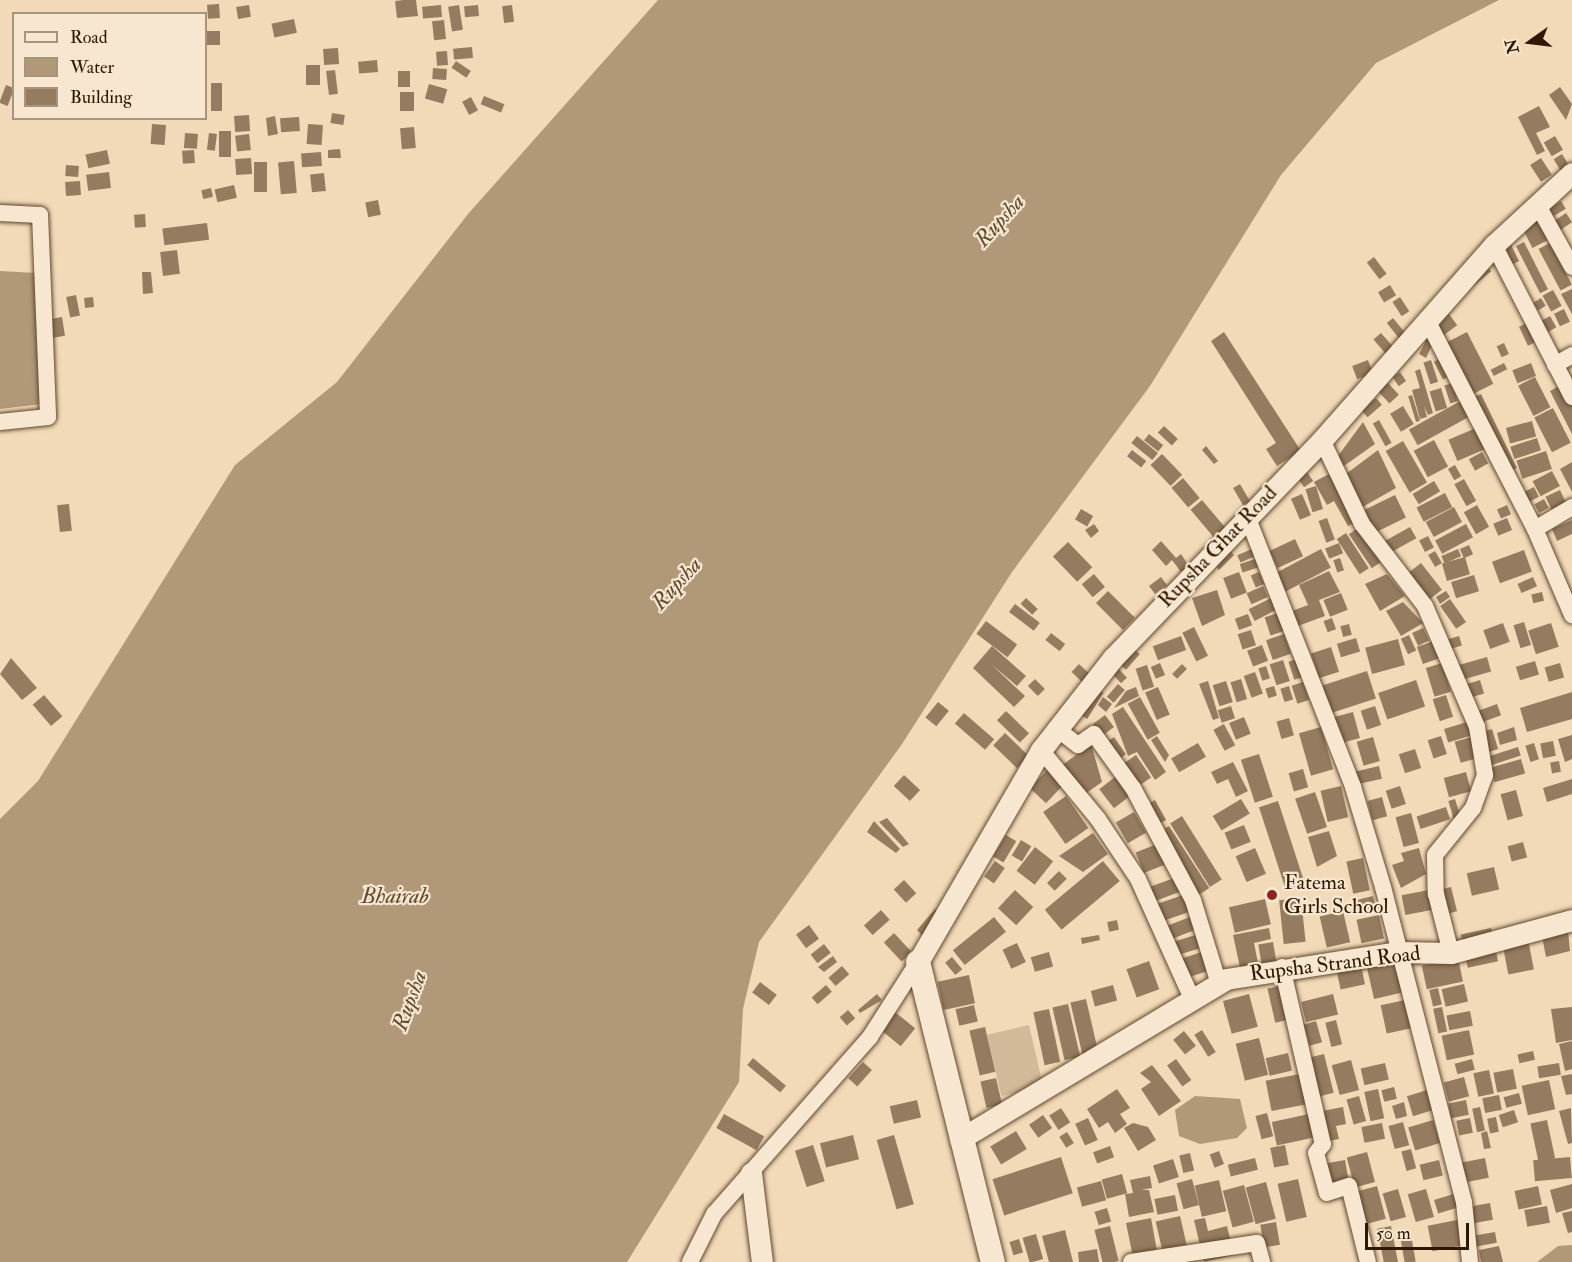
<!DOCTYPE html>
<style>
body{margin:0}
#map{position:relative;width:1572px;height:1262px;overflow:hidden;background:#f2dab8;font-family:"IM FELL Double Pica",serif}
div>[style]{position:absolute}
.green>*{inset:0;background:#d1b999;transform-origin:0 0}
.water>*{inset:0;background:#b09879}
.building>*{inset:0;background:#957c60;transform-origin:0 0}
.roads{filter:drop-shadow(0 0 2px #60482e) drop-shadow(0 0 2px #60482e)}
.minor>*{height:16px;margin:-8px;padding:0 8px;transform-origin:8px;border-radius:8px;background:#f7e7d1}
.tertiary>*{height:21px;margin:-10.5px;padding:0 10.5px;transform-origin:10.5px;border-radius:10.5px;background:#f7e7d1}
.secondary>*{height:24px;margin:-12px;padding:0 12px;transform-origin:12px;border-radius:12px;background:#f7e7d1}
.dots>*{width:16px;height:16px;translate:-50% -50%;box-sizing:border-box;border:3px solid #f7e7d1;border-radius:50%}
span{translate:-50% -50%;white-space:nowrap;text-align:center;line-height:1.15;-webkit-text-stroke:4.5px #f7e7d1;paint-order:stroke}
.street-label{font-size:21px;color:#301700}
.poi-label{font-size:21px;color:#301700}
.left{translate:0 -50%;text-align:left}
.water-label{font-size:22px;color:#634b30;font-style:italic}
.legend{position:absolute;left:12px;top:12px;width:195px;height:108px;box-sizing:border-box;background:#f7e7d1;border:2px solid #a7947d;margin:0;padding:8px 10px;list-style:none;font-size:18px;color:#301700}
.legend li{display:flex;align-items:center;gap:12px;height:30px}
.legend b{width:30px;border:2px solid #a7947d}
.north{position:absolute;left:1500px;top:12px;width:60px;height:60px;-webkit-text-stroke:4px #f7e7d1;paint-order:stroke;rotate:256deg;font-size:16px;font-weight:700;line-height:24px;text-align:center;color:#301700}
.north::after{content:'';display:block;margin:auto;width:21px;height:27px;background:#301700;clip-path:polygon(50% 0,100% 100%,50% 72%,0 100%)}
.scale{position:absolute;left:1365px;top:1223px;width:104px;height:27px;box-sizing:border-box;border:3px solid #301700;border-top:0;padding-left:8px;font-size:18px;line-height:21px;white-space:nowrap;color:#301700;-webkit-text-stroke:4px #f7e7d1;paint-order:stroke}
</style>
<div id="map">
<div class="green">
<i style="left:1029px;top:1025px;width:63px;height:43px;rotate:77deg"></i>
</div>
<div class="water">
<i style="clip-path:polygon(658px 0,1499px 0,1376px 63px,1281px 175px,1150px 386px,1012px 572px,902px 744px,759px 942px,743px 1009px,739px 1082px,627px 1262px,0 1262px,0 819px,38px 781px,235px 465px,337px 382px,468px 214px)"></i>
<i style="clip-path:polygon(0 271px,36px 273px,42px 404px,0 409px)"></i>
<i style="clip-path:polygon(1195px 1096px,1240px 1099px,1247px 1128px,1237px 1138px,1200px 1144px,1179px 1136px,1175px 1110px)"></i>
<i style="clip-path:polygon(1572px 1245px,1572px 1262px,1537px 1262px,1558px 1246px)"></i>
</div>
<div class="building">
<i style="clip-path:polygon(404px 0,416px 0,418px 16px,397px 18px,395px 1px)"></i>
<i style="left:219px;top:4px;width:14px;height:12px;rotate:86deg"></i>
<i style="left:249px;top:5px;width:12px;height:13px;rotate:81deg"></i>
<i style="left:441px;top:5px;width:12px;height:19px;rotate:85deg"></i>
<i style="left:459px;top:5px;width:25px;height:11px;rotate:81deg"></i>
<i style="left:478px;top:5px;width:11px;height:14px;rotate:85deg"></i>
<i style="left:512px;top:5px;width:17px;height:10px;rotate:83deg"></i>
<i style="left:294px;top:19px;width:14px;height:23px;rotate:78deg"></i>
<i style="left:444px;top:20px;width:19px;height:12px;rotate:84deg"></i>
<i style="left:207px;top:31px;width:13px;height:14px"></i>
<i style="left:472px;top:47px;width:11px;height:19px;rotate:85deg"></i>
<i style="left:338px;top:48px;width:16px;height:15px;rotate:86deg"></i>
<i style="left:447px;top:51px;width:14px;height:11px;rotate:86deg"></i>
<i style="left:377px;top:60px;width:12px;height:19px;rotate:85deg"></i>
<i style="left:456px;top:61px;width:18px;height:8px;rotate:34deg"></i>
<i style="left:306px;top:65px;width:14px;height:20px"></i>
<i style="left:433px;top:68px;width:14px;height:11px;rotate:4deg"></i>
<i style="left:335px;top:70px;width:24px;height:9px;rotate:83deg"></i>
<i style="left:398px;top:71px;width:12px;height:16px"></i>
<i style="left:211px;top:83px;width:11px;height:28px"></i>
<i style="left:429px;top:84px;width:19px;height:15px;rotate:16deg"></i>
<i style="left:6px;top:85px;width:9px;height:19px;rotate:21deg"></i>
<i style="clip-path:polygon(1560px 87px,1572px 104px,1566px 120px,1549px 95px)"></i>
<i style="left:400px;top:92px;width:14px;height:19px"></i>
<i style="left:484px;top:96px;width:22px;height:9px;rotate:22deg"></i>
<i style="left:471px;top:97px;width:15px;height:10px;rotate:62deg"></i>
<i style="clip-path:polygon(1539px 106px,1550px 127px,1536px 133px,1545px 151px,1537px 155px,1518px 117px)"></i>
<i style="left:332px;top:113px;width:13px;height:10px;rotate:9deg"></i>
<i style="left:249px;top:115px;width:16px;height:15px;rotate:86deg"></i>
<i style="clip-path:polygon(275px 116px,278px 134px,268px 136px,266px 118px)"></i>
<i style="left:299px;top:117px;width:14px;height:19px;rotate:86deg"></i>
<i style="left:152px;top:124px;width:14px;height:20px;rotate:4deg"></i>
<i style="left:308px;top:124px;width:15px;height:20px;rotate:4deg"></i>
<i style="left:414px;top:127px;width:21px;height:14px;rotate:85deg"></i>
<i style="left:219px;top:131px;width:12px;height:26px"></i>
<i style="left:185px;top:133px;width:13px;height:15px;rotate:4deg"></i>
<i style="left:209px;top:133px;width:8px;height:17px;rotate:7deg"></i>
<i style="left:249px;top:134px;width:16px;height:14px;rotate:83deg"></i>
<i style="left:1555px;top:136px;width:16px;height:13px;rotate:60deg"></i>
<i style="clip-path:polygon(340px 149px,341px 158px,328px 158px,328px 150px)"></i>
<i style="left:107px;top:150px;width:14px;height:22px;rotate:78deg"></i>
<i style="left:194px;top:150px;width:13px;height:12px;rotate:86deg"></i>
<i style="left:321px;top:152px;width:14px;height:20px;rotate:86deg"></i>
<i style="left:1562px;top:154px;width:13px;height:10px;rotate:58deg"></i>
<i style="left:251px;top:158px;width:16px;height:16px;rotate:86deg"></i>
<i style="left:1541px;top:158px;width:20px;height:13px;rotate:57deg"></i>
<i style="left:294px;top:161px;width:32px;height:16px;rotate:85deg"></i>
<i style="left:254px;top:162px;width:13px;height:30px"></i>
<i style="left:66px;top:165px;width:13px;height:11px;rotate:4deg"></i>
<i style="left:109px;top:172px;width:16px;height:23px;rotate:83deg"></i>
<i style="left:324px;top:173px;width:18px;height:14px;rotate:84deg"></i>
<i style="left:80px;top:181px;width:14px;height:15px;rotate:86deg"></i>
<i style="left:234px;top:185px;width:13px;height:20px;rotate:77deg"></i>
<i style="left:211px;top:188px;width:9px;height:10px;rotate:77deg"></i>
<i style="left:378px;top:200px;width:15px;height:13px;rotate:79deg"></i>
<i style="left:1561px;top:201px;width:9px;height:14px;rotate:58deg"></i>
<i style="left:1566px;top:213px;width:11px;height:16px;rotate:56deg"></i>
<i style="left:145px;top:214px;width:13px;height:11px;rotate:86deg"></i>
<i style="left:1538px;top:217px;width:25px;height:19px;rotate:63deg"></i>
<i style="left:207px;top:223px;width:17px;height:45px;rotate:83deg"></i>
<i style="left:1524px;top:242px;width:53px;height:9px;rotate:63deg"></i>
<i style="left:1550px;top:243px;width:47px;height:13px;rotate:62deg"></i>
<i style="left:1511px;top:245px;width:18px;height:13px;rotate:63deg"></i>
<i style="left:177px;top:250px;width:24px;height:17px;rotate:83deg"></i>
<i style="left:1374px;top:257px;width:21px;height:9px;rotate:53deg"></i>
<i style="left:1486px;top:265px;width:8px;height:36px;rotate:50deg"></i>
<i style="clip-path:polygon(142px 272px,151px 272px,153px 293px,143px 294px)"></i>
<i style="left:1390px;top:285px;width:12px;height:14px;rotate:59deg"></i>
<i style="clip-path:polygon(1572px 289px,1572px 314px,1561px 294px)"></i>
<i style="left:1553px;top:290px;width:18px;height:12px;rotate:61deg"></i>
<i style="left:76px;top:295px;width:21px;height:10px;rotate:79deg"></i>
<i style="left:93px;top:297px;width:10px;height:9px;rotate:84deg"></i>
<i style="left:1400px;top:297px;width:17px;height:9px;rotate:57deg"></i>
<i style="left:1541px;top:298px;width:9px;height:9px;rotate:58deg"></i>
<i style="left:1564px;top:309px;width:14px;height:11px;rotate:65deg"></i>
<i style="left:1449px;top:314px;width:14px;height:19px;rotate:54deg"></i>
<i style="left:1550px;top:316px;width:13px;height:12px;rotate:61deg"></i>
<i style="left:62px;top:317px;width:19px;height:12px;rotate:81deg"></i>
<i style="left:1393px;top:318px;width:22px;height:8px;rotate:51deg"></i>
<i style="left:1529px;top:322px;width:21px;height:11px;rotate:65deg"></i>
<i style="clip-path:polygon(1224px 332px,1301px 451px,1277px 466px,1266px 449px,1276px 443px,1211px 341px)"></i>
<i style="left:1467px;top:332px;width:58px;height:25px;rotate:63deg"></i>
<i style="left:1381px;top:333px;width:20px;height:10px;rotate:49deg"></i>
<i style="clip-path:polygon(1428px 337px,1434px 341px,1426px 358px,1419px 354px)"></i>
<i style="left:1504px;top:343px;width:12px;height:8px;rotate:66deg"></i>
<i style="left:1441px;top:358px;width:20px;height:8px;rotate:63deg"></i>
<i style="left:1368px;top:360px;width:14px;height:17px;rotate:69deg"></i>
<i style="left:1431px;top:360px;width:23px;height:8px;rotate:72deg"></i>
<i style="left:1504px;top:363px;width:7px;height:15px;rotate:63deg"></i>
<i style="left:1531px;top:363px;width:14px;height:20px;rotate:69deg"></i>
<i style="clip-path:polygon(1420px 369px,1433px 413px,1428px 415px,1424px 406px,1427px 417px,1420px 419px,1412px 390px,1420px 388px,1415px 371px)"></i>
<i style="left:1400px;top:372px;width:11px;height:9px;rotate:56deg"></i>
<i style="left:1535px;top:377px;width:34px;height:19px;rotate:63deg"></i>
<i style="left:1388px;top:383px;width:16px;height:13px;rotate:47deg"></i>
<i style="left:1452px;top:383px;width:19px;height:8px;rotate:72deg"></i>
<i style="clip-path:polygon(1563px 384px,1572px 402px,1572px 434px,1550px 391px)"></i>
<i style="left:1441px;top:388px;width:21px;height:12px;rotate:73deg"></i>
<i style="clip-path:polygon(1481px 394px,1517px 468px,1510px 472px,1471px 398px)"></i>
<i style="left:1412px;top:395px;width:27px;height:4px;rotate:73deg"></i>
<i style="left:1376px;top:398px;width:9px;height:19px;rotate:49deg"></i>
<i style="left:1464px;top:399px;width:18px;height:63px;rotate:61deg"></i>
<i style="left:1403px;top:406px;width:21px;height:15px;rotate:59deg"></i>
<i style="left:1553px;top:408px;width:39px;height:21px;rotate:63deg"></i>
<i style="left:1379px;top:420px;width:26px;height:7px;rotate:61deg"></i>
<i style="left:1532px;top:421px;width:16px;height:27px;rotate:75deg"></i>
<i style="clip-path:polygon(1363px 422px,1375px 444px,1341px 468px,1335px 460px)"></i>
<i style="left:1164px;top:426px;width:19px;height:9px;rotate:43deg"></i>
<i style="left:1476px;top:428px;width:23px;height:30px;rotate:67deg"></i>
<i style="left:1149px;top:434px;width:18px;height:8px;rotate:38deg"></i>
<i style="left:1137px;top:436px;width:27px;height:9px;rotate:39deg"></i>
<i style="left:1537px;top:438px;width:13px;height:28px;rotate:72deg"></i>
<i style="left:1434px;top:440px;width:30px;height:23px;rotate:62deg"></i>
<i style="left:1403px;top:441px;width:48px;height:20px;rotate:60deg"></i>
<i style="clip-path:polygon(1206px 446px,1218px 461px,1214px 464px,1202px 450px)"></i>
<i style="left:1132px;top:450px;width:18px;height:8px;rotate:38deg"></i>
<i style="clip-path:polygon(1378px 450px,1396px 488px,1359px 509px,1342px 477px)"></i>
<i style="left:1546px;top:451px;width:19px;height:31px;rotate:72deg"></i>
<i style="left:1482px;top:452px;width:13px;height:15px;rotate:61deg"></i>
<i style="left:1162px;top:454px;width:29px;height:16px;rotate:46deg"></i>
<i style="clip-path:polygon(1572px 462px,1572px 492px,1560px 469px)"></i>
<i style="left:1455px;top:465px;width:13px;height:8px;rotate:61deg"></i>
<i style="left:1552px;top:471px;width:17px;height:22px;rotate:62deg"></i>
<i style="left:1307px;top:472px;width:11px;height:11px;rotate:56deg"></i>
<i style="clip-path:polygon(1329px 474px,1356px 522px,1348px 526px,1334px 501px,1327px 505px,1314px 482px)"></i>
<i style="left:1183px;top:478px;width:26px;height:15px;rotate:50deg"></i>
<i style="left:1464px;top:479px;width:25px;height:11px;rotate:61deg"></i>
<i style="left:1434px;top:481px;width:12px;height:25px;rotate:59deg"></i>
<i style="left:1240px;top:484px;width:20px;height:8px;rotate:60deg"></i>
<i style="left:1316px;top:486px;width:24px;height:11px;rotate:73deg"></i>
<i style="left:1534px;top:487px;width:11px;height:12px;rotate:63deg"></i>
<i style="left:1560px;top:490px;width:14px;height:16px;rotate:65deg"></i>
<i style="left:1445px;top:493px;width:16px;height:32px;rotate:63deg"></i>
<i style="left:1302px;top:494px;width:23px;height:12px;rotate:67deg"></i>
<i style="left:1395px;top:495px;width:25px;height:38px;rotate:64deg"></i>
<i style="left:1544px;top:499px;width:10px;height:11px;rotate:61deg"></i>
<i style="left:1202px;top:500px;width:38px;height:15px;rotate:50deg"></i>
<i style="left:69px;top:504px;width:27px;height:12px;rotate:84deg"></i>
<i style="left:1477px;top:505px;width:25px;height:15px;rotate:61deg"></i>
<i style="left:1507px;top:505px;width:10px;height:11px;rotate:66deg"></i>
<i style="left:1454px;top:507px;width:17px;height:32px;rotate:62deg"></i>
<i style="left:1081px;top:509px;width:14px;height:12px;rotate:30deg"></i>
<i style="left:1327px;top:518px;width:23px;height:9px;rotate:70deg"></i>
<i style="left:1507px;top:518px;width:13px;height:15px;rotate:67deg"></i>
<i style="clip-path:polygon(1572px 520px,1572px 534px,1557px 541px,1552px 529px)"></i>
<i style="clip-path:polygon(1094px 524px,1099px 531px,1091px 538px,1085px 530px)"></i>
<i style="left:1466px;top:524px;width:15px;height:35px;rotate:62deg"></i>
<i style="left:1410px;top:527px;width:13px;height:35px;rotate:61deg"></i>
<i style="left:1358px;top:528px;width:41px;height:11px;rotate:56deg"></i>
<i style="left:1346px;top:533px;width:42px;height:11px;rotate:57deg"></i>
<i style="left:1428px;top:536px;width:13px;height:10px;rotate:63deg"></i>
<i style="left:1295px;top:539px;width:19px;height:28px;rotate:65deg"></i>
<i style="clip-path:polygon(1161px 541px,1176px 558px,1181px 554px,1189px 566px,1181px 572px,1172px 560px,1166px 566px,1152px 550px)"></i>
<i style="left:1068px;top:542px;width:35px;height:21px;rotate:46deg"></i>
<i style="left:1339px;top:543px;width:11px;height:15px;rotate:68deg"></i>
<i style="left:1469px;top:545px;width:10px;height:10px;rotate:66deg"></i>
<i style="left:1252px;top:549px;width:8px;height:16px;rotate:67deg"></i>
<i style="left:1321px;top:549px;width:21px;height:51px;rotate:62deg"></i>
<i style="left:1458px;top:549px;width:8px;height:18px;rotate:67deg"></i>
<i style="left:1524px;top:550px;width:23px;height:34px;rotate:70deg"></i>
<i style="clip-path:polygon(1230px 551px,1234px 555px,1219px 570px,1215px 565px)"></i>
<i style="left:1435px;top:551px;width:14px;height:8px;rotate:60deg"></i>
<i style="left:1465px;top:557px;width:18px;height:24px;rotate:74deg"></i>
<i style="left:1340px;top:558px;width:13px;height:7px;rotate:72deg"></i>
<i style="left:1255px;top:559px;width:9px;height:16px;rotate:72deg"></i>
<i style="left:1421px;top:563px;width:34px;height:20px;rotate:52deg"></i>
<i style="clip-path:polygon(1329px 571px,1340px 592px,1319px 600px,1325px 616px,1298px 626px,1292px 611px,1308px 605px,1299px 585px)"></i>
<i style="left:1239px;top:572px;width:22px;height:17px;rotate:69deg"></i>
<i style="left:1259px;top:572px;width:13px;height:9px;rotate:67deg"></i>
<i style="left:1094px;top:574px;width:17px;height:16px;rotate:50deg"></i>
<i style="clip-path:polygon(1387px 574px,1405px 596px,1380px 611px,1365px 584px)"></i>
<i style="left:1474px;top:575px;width:17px;height:24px;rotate:73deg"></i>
<i style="left:1161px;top:577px;width:10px;height:15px;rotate:53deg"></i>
<i style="left:1533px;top:577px;width:10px;height:17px;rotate:66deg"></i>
<i style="left:1263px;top:586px;width:12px;height:18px;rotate:66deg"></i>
<i style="clip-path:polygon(1217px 590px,1225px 615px,1202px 626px,1192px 598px)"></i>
<i style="left:1108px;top:591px;width:38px;height:17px;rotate:45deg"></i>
<i style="clip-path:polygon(1446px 591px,1450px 597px,1440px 604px,1436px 597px)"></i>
<i style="left:1542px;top:592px;width:9px;height:11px;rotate:77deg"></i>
<i style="left:1341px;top:593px;width:18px;height:19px;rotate:68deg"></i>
<i style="left:1026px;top:598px;width:16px;height:8px;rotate:43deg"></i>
<i style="left:1271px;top:598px;width:13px;height:25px;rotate:63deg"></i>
<i style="left:1450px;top:599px;width:28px;height:12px;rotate:55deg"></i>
<i style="clip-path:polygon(1403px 602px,1423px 623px,1401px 636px,1386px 611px)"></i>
<i style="left:1015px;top:604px;width:31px;height:10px;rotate:37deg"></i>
<i style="left:1278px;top:613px;width:19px;height:14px;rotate:72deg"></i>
<i style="left:1248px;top:614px;width:12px;height:14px;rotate:70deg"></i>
<i style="left:1332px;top:618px;width:12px;height:9px;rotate:70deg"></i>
<i style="left:986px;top:621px;width:39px;height:16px;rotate:37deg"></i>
<i style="left:1524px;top:622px;width:24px;height:11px;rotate:73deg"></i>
<i style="left:1503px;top:623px;width:20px;height:21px;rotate:70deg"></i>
<i style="left:1551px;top:623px;width:25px;height:24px;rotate:72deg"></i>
<i style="left:1349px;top:624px;width:11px;height:9px;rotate:75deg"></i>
<i style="left:1194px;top:627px;width:32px;height:13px;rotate:64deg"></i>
<i style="left:1423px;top:628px;width:14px;height:12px;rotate:65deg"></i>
<i style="left:1251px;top:630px;width:16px;height:14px;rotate:72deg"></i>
<i style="left:1051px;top:633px;width:18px;height:9px;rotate:38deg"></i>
<i style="left:1284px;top:634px;width:21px;height:19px;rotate:71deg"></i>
<i style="left:1409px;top:635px;width:17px;height:9px;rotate:65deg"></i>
<i style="left:1181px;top:636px;width:15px;height:30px;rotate:70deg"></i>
<i style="left:1459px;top:636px;width:10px;height:12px;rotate:73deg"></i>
<i style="left:1356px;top:638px;width:14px;height:20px;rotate:73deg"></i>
<i style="left:1398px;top:639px;width:27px;height:34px;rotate:75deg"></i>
<i style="left:1434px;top:641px;width:18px;height:18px;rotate:71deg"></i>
<i style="left:1262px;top:645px;width:17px;height:16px;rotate:69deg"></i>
<i style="clip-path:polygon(992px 646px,1026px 676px,1017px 686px,991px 664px,1025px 696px,1014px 707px,973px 668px)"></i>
<i style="left:1331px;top:647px;width:26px;height:21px;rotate:72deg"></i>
<i style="left:1133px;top:648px;width:9px;height:21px;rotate:41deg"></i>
<i style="left:1487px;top:657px;width:15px;height:30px;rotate:74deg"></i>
<i style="clip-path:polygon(11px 658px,37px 688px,22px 700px,0 674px)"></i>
<i style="left:1297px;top:659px;width:19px;height:9px;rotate:72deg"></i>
<i style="left:1283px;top:660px;width:22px;height:14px;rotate:72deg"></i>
<i style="left:1535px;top:661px;width:14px;height:20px;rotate:73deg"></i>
<i style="left:1160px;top:663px;width:13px;height:10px;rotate:67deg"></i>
<i style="left:1442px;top:663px;width:30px;height:17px;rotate:73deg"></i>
<i style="left:1560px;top:663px;width:15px;height:16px;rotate:74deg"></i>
<i style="left:1079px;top:664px;width:16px;height:11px;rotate:43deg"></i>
<i style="left:1182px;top:664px;width:7px;height:14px;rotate:45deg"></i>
<i style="left:1147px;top:665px;width:23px;height:12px;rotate:72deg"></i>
<i style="left:1116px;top:666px;width:16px;height:8px;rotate:47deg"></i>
<i style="left:1266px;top:666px;width:13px;height:8px;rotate:72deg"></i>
<i style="left:1367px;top:671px;width:29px;height:47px;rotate:72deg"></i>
<i style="left:1255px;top:672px;width:23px;height:12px;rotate:70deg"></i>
<i style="left:1035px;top:679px;width:14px;height:10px;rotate:45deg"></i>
<i style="left:1241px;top:679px;width:21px;height:11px;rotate:73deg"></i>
<i style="left:1416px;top:680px;width:28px;height:40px;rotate:71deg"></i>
<i style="left:1480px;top:680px;width:14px;height:16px;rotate:73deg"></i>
<i style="clip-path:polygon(1208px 681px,1219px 718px,1213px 720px,1199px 684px)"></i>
<i style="left:1226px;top:681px;width:22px;height:14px;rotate:72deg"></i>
<i style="left:1303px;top:682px;width:19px;height:12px;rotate:72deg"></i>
<i style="left:1118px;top:684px;width:9px;height:17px;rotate:41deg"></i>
<i style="left:1274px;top:686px;width:10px;height:9px;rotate:73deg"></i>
<i style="left:1289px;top:686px;width:14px;height:9px;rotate:73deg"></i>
<i style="clip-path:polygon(1136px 687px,1139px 696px,1114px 708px,1126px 691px)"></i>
<i style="left:1158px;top:687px;width:30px;height:14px;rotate:67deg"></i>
<i style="left:1096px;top:688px;width:9px;height:31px;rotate:32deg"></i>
<i style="clip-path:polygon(1572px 692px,1572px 719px,1527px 732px,1520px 708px)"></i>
<i style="left:44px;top:695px;width:28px;height:15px;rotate:49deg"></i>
<i style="left:1446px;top:695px;width:23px;height:14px;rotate:72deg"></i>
<i style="clip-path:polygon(1103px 697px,1112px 704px,1106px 712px,1098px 705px)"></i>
<i style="left:1140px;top:697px;width:41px;height:14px;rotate:61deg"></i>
<i style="left:938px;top:702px;width:14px;height:20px;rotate:39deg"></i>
<i style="left:1497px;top:704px;width:12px;height:24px;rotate:70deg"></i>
<i style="left:1231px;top:706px;width:13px;height:14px;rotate:72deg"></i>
<i style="left:1375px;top:706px;width:20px;height:15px;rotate:72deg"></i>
<i style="clip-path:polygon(1123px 707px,1166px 772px,1155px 780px,1137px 752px,1128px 756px,1112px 714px)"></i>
<i style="left:1006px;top:711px;width:32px;height:13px;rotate:44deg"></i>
<i style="left:1353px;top:712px;width:27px;height:20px;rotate:75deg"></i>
<i style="left:964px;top:713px;width:40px;height:14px;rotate:41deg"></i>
<i style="left:1105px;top:715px;width:15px;height:15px;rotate:53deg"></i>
<i style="left:1244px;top:717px;width:18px;height:16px;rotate:68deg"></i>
<i style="left:1289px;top:718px;width:18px;height:13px;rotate:74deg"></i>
<i style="left:1467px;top:722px;width:14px;height:24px;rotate:73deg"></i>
<i style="left:1224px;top:724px;width:24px;height:12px;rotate:62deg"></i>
<i style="left:1321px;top:727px;width:44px;height:23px;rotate:74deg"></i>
<i style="clip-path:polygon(1514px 727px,1517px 740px,1500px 745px,1497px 733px)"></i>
<i style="left:1492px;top:729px;width:21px;height:14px;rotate:73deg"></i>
<i style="left:1005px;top:733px;width:33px;height:17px;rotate:44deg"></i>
<i style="clip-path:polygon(1572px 735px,1572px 759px,1565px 762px,1558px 739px)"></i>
<i style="clip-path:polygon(1157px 736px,1169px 755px,1165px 762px,1151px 740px)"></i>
<i style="left:1441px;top:736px;width:19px;height:14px;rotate:72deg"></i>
<i style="left:1114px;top:737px;width:21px;height:9px;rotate:55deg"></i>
<i style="left:1373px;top:737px;width:25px;height:17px;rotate:74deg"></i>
<i style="left:1471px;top:737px;width:22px;height:17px;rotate:74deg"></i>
<i style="left:1553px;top:741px;width:15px;height:13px;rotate:79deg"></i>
<i style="left:1198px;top:743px;width:16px;height:31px;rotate:60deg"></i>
<i style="left:1534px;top:743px;width:17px;height:9px;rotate:73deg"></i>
<i style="clip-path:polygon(1091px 744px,1102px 782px,1085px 794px,1061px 766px)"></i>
<i style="left:1518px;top:747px;width:9px;height:31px;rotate:72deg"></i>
<i style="left:1415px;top:749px;width:20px;height:17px;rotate:72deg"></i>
<i style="left:1259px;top:754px;width:45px;height:19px;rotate:72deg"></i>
<i style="left:1136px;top:755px;width:27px;height:17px;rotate:56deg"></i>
<i style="left:1521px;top:759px;width:15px;height:32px;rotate:74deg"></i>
<i style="left:1559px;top:761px;width:11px;height:9px;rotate:80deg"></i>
<i style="clip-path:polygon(1233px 762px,1248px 791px,1236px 797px,1228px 779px,1217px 784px,1211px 772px)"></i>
<i style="left:1379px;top:766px;width:13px;height:24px;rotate:77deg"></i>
<i style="left:1303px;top:769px;width:19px;height:15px;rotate:74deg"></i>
<i style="left:1047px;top:770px;width:22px;height:25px;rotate:43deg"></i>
<i style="left:1466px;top:772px;width:20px;height:23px;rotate:75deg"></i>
<i style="left:904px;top:775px;width:22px;height:15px;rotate:43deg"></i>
<i style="left:1115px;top:777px;width:24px;height:20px;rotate:52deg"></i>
<i style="clip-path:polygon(1572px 779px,1572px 794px,1547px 802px,1543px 788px)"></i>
<i style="left:1341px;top:786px;width:32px;height:21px;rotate:77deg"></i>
<i style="left:1400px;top:786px;width:19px;height:15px;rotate:72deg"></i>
<i style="left:1516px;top:790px;width:27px;height:16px;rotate:75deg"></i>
<i style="left:1315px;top:792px;width:37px;height:21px;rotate:71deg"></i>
<i style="left:1066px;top:796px;width:39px;height:28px;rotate:55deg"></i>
<i style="left:1382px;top:797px;width:20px;height:15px;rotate:75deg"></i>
<i style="left:1241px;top:799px;width:17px;height:33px;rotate:59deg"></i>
<i style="left:1455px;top:799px;width:21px;height:7px;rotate:73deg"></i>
<i style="left:1155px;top:800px;width:23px;height:13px;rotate:61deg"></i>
<i style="left:1278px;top:801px;width:87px;height:20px;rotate:72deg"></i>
<i style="left:1446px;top:807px;width:13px;height:31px;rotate:72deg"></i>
<i style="left:1134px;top:812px;width:24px;height:21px;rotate:60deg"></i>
<i style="left:1411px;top:813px;width:31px;height:16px;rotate:75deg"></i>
<i style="left:1182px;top:816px;width:75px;height:14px;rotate:58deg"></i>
<i style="clip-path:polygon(887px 818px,909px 844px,903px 847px,879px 822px)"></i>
<i style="clip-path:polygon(874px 821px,900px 849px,896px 853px,867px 832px)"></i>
<i style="left:1244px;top:825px;width:18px;height:21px;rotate:68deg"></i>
<i style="left:1169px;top:826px;width:74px;height:13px;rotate:57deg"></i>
<i style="clip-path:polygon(1329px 831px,1337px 856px,1317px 867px,1308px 837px)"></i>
<i style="clip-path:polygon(1093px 833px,1108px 854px,1083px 872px,1059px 856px)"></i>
<i style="left:1006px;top:835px;width:12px;height:25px;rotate:31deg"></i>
<i style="left:1021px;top:840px;width:12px;height:18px;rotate:31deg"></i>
<i style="left:1523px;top:842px;width:16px;height:16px;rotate:75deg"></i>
<i style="left:1157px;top:844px;width:22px;height:23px;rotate:68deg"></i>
<i style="left:1035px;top:847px;width:23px;height:30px;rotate:38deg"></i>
<i style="left:1255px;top:848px;width:28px;height:21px;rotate:67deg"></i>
<i style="clip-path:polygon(1419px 848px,1426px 874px,1401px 888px,1392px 865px,1404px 861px,1401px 853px)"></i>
<i style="left:1363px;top:858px;width:33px;height:17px;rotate:78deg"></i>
<i style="left:995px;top:861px;width:12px;height:19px;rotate:35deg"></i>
<i style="left:1103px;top:861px;width:26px;height:76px;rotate:50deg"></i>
<i style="left:1494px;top:867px;width:23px;height:28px;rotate:77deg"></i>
<i style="left:1059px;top:871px;width:11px;height:17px;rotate:45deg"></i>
<i style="left:1177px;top:877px;width:15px;height:28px;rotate:70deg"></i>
<i style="left:904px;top:880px;width:18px;height:14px;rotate:47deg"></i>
<i style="left:1451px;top:887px;width:25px;height:11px;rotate:76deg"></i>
<i style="left:1015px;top:890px;width:25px;height:25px;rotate:43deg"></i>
<i style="left:1429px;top:890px;width:20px;height:28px;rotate:79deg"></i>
<i style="left:1186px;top:894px;width:18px;height:30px;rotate:71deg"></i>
<i style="left:1373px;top:896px;width:12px;height:20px;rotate:76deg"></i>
<i style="left:1301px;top:898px;width:44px;height:22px;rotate:84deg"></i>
<i style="left:1265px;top:899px;width:26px;height:37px;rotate:77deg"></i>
<i style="clip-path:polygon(935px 909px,942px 914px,926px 940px,917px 930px)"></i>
<i style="left:881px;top:910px;width:13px;height:23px;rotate:48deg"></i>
<i style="left:1343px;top:911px;width:32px;height:24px;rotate:77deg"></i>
<i style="left:1195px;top:915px;width:14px;height:29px;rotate:69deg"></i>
<i style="left:1379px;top:915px;width:24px;height:23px;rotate:78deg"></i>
<i style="left:994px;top:917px;width:19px;height:53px;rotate:51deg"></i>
<i style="left:1117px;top:920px;width:10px;height:10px;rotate:79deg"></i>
<i style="clip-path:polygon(1567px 921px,1570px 951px,1546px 957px,1540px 926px)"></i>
<i style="left:809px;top:925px;width:17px;height:16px;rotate:54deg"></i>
<i style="clip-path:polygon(1269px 928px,1271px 939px,1254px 943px,1259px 968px,1241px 972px,1233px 935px)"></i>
<i style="left:1491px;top:928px;width:34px;height:31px;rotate:78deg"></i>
<i style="left:894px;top:933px;width:26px;height:14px;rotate:47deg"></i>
<i style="left:1202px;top:933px;width:14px;height:29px;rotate:73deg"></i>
<i style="clip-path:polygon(1099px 935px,1100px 940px,1082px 944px,1081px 938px)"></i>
<i style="left:1528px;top:939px;width:31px;height:26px;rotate:79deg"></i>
<i style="left:1273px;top:942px;width:23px;height:15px;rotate:80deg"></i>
<i style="left:1017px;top:943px;width:21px;height:16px;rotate:65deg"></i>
<i style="left:824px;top:944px;width:11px;height:17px;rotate:52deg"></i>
<i style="left:1205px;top:951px;width:20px;height:27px;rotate:72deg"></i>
<i style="left:1049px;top:952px;width:15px;height:19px;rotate:74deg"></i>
<i style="clip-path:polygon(833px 956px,837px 962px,824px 972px,818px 967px)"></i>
<i style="left:1359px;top:956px;width:29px;height:25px;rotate:78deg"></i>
<i style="left:1396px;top:956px;width:37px;height:31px;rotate:77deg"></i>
<i style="left:952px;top:957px;width:16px;height:9px;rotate:50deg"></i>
<i style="left:1458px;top:958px;width:24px;height:37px;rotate:78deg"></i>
<i style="left:1149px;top:961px;width:30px;height:24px;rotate:70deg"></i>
<i style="left:842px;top:966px;width:11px;height:18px;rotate:49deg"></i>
<i style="left:969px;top:975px;width:29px;height:32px;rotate:78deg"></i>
<i style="left:760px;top:982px;width:21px;height:13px;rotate:37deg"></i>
<i style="left:1464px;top:984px;width:18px;height:23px;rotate:77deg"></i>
<i style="left:826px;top:985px;width:9px;height:19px;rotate:49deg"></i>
<i style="left:1113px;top:985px;width:16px;height:23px;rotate:75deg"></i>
<i style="left:1283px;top:985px;width:35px;height:16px;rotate:77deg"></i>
<i style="left:1438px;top:988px;width:17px;height:9px;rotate:77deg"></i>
<i style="clip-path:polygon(877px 994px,882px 1000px,860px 1013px,858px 1010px)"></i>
<i style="left:1249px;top:994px;width:34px;height:27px;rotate:75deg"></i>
<i style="left:1333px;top:994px;width:21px;height:33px;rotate:76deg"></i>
<i style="left:1086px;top:999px;width:54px;height:16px;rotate:77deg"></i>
<i style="left:1410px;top:999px;width:29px;height:30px;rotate:78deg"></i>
<i style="left:1068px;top:1004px;width:54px;height:16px;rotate:77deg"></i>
<i style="left:974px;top:1005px;width:17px;height:19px;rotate:77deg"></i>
<i style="left:1442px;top:1007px;width:25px;height:9px;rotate:78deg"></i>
<i style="clip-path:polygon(1572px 1007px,1572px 1040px,1556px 1043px,1551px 1009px)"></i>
<i style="left:1049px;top:1009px;width:54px;height:16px;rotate:78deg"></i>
<i style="left:848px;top:1010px;width:11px;height:11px;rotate:49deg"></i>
<i style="left:1470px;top:1011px;width:15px;height:24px;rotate:79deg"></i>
<i style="left:895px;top:1012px;width:26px;height:23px;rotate:39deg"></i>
<i style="left:1336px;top:1020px;width:25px;height:11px;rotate:76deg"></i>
<i style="left:1316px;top:1021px;width:22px;height:13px;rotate:74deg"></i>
<i style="left:985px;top:1027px;width:46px;height:16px;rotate:77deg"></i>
<i style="left:1202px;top:1030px;width:26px;height:9px;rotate:58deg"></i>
<i style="left:1469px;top:1030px;width:25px;height:28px;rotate:78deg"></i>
<i style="left:1184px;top:1031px;width:19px;height:14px;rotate:51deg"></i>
<i style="left:1259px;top:1038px;width:38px;height:24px;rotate:76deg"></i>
<i style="clip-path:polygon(1572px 1041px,1572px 1069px,1565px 1071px,1559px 1044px)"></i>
<i style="left:1533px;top:1051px;width:9px;height:16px;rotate:77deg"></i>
<i style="left:1288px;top:1053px;width:18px;height:23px;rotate:77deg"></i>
<i style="left:1324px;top:1054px;width:40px;height:16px;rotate:76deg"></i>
<i style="left:753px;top:1058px;width:43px;height:9px;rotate:40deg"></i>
<i style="left:1176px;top:1059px;width:26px;height:11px;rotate:54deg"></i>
<i style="left:1472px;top:1059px;width:11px;height:18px;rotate:75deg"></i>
<i style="left:1351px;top:1060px;width:31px;height:20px;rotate:75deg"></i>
<i style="left:863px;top:1062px;width:12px;height:22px;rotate:42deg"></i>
<i style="left:1385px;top:1063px;width:17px;height:25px;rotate:77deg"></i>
<i style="left:1559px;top:1063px;width:12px;height:22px;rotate:81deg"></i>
<i style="clip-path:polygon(1152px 1065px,1181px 1101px,1159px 1116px,1141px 1089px,1151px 1082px,1140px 1073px)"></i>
<i style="left:1513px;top:1069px;width:20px;height:20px;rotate:79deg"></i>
<i style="left:1489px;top:1070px;width:24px;height:16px;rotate:78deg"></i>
<i style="left:1300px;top:1074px;width:31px;height:35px;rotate:79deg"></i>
<i style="clip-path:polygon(1572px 1074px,1572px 1094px,1566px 1095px,1561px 1076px)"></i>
<i style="left:1464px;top:1077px;width:20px;height:21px;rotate:75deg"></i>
<i style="left:996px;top:1078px;width:27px;height:16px;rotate:77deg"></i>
<i style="left:1549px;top:1080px;width:30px;height:28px;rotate:78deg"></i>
<i style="left:1394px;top:1087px;width:12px;height:13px;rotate:76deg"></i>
<i style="clip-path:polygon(1117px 1089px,1130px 1108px,1120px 1114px,1127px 1124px,1115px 1133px,1108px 1122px,1099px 1128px,1087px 1109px)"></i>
<i style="left:1378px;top:1089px;width:30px;height:14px;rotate:78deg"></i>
<i style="left:1427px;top:1090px;width:21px;height:21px;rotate:73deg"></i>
<i style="left:1519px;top:1093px;width:11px;height:16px;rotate:75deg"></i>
<i style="left:1499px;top:1095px;width:15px;height:17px;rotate:79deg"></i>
<i style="left:1359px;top:1096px;width:26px;height:13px;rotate:74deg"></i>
<i style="left:917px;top:1100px;width:18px;height:28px;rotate:77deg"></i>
<i style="left:1466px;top:1100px;width:15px;height:18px;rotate:79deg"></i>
<i style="clip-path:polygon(1404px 1102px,1407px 1116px,1396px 1119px,1392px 1106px)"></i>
<i style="clip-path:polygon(1343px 1107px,1346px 1124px,1336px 1126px,1339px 1139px,1328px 1141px,1322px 1111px)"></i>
<i style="left:1480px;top:1107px;width:24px;height:8px;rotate:78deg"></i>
<i style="left:1061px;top:1108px;width:17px;height:14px;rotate:57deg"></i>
<i style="clip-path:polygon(1571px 1108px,1572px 1143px,1568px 1144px,1559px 1111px)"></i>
<i style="left:1514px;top:1110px;width:13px;height:16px;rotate:72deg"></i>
<i style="left:1267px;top:1113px;width:24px;height:12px;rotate:75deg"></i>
<i style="left:724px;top:1114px;width:46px;height:16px;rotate:29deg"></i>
<i style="left:1309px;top:1114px;width:24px;height:38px;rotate:78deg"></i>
<i style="left:1043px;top:1115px;width:16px;height:17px;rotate:55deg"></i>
<i style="left:1496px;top:1117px;width:15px;height:9px;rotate:79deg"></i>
<i style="left:1088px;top:1118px;width:24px;height:14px;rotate:66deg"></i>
<i style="left:1470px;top:1118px;width:15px;height:14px;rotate:79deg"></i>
<i style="left:1433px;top:1120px;width:24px;height:26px;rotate:73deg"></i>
<i style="left:1547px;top:1120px;width:39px;height:17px;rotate:78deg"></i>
<i style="left:1403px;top:1122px;width:24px;height:15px;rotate:75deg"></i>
<i style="clip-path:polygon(1133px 1123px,1148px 1127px,1156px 1140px,1138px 1151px,1124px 1128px)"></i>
<i style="left:1382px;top:1123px;width:16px;height:21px;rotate:79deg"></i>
<i style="left:1016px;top:1131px;width:21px;height:30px;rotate:59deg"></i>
<i style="clip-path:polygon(1487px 1131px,1491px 1148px,1484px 1149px,1481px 1133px)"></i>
<i style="left:1067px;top:1132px;width:13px;height:9px;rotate:58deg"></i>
<i style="left:853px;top:1135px;width:25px;height:34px;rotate:76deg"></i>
<i style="left:894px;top:1135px;width:72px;height:18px;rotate:74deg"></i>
<i style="left:813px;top:1145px;width:38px;height:19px;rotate:72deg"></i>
<i style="left:1285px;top:1145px;width:20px;height:15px;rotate:79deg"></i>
<i style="left:1110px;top:1146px;width:12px;height:18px;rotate:70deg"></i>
<i style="left:1411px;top:1149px;width:20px;height:10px;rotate:75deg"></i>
<i style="left:1219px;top:1151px;width:14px;height:10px;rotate:69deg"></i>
<i style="left:1367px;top:1152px;width:31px;height:21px;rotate:75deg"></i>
<i style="left:1190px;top:1153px;width:18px;height:11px;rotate:77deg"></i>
<i style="left:1061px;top:1157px;width:38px;height:72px;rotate:72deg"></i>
<i style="left:1570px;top:1157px;width:21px;height:37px;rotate:85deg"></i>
<i style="left:1255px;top:1158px;width:12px;height:28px;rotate:76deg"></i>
<i style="left:1485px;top:1158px;width:20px;height:25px;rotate:79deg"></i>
<i style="left:1173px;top:1159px;width:19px;height:21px;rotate:72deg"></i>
<i style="left:1345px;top:1160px;width:22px;height:20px;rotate:80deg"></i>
<i style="left:1439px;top:1160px;width:16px;height:20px;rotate:76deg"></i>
<i style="left:1122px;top:1174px;width:20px;height:21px;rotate:75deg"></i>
<i style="clip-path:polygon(1150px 1176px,1152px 1188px,1141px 1190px,1149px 1190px,1154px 1212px,1129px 1217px,1125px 1194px,1133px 1193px,1130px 1180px)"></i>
<i style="left:1192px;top:1179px;width:27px;height:16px;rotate:75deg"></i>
<i style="left:1298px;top:1179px;width:39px;height:21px;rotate:77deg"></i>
<i style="left:1219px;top:1180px;width:32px;height:25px;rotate:77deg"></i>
<i style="left:1101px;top:1181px;width:20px;height:25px;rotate:75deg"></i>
<i style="left:1266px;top:1182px;width:38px;height:21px;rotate:75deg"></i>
<i style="clip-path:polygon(1572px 1184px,1572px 1208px,1556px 1213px,1550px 1190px)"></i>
<i style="left:1244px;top:1185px;width:38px;height:22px;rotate:75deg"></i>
<i style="left:1377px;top:1186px;width:34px;height:20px;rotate:75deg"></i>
<i style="left:1538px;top:1186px;width:19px;height:24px;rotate:78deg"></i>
<i style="left:1398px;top:1189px;width:29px;height:16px;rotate:74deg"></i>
<i style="left:1426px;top:1189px;width:29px;height:19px;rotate:74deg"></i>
<i style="left:1457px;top:1193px;width:14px;height:24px;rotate:73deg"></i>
<i style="left:1175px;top:1195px;width:16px;height:21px;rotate:79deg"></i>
<i style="left:1490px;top:1203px;width:17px;height:20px;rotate:80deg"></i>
<i style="left:1547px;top:1206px;width:17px;height:23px;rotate:80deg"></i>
<i style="left:1107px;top:1208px;width:14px;height:13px;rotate:73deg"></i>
<i style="clip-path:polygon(1572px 1211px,1572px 1232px,1568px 1233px,1562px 1213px)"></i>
<i style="left:1180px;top:1216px;width:32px;height:25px;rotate:77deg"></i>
<i style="clip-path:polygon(1151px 1218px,1159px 1262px,1134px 1262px,1126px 1223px)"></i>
<i style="clip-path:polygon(1205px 1218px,1208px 1231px,1227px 1226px,1234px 1255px,1204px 1262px,1194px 1220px)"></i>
<i style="left:1462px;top:1219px;width:26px;height:35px;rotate:79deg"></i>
<i style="left:1276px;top:1222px;width:23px;height:16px;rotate:80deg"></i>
<i style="left:1110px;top:1226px;width:36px;height:16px;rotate:76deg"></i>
<i style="left:1391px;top:1226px;width:37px;height:14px;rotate:79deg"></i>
<i style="clip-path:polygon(1065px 1230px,1073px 1262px,1049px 1262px,1042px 1236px)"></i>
<i style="left:1495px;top:1232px;width:11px;height:22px;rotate:80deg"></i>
<i style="left:1036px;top:1234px;width:26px;height:14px;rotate:74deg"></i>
<i style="left:1411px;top:1235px;width:27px;height:11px;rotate:80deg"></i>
<i style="left:1019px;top:1239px;width:14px;height:10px;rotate:73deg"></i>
<i style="clip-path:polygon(1499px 1246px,1503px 1262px,1481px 1262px,1479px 1250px)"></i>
<i style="clip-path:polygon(1097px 1249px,1099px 1262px,1079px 1262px,1078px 1252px)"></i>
</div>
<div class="roads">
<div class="minor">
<i style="left:1537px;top:204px;width:72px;rotate:60.9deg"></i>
<i style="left:0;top:213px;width:40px;rotate:2.9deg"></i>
<i style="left:40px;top:215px;width:202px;rotate:87.7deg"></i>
<i style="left:48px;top:417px;width:48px;rotate:174.1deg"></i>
<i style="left:1494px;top:245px;width:171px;rotate:62.8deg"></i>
<i style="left:1427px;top:320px;width:235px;rotate:62.7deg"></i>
<i style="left:1535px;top:529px;width:94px;rotate:66.7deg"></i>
<i style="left:1555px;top:365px;width:20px;rotate:-30deg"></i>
<i style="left:1322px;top:440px;width:93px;rotate:64.5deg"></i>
<i style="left:1362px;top:524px;width:103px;rotate:52.5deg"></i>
<i style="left:1425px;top:606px;width:132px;rotate:66.7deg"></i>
<i style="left:1477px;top:727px;width:49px;rotate:80.5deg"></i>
<i style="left:1485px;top:775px;width:35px;rotate:110deg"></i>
<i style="left:1473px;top:808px;width:60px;rotate:129deg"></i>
<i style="left:1435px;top:855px;width:39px;rotate:89deg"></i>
<i style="left:1436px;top:894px;width:61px;rotate:75.7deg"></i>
<i style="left:1247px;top:516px;width:291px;rotate:68.6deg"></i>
<i style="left:1353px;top:787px;width:104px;rotate:73.3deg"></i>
<i style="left:1383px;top:887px;width:325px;rotate:75.6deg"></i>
<i style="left:1464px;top:1202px;width:60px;rotate:84.3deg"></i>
<i style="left:1535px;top:529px;width:43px;rotate:-30.7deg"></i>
<i style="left:1056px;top:728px;width:28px;rotate:38deg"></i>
<i style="left:1078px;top:745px;width:19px;rotate:-35deg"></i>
<i style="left:1094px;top:734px;width:67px;rotate:54.2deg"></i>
<i style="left:1133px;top:788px;width:127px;rotate:61.8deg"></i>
<i style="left:1193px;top:900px;width:88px;rotate:72.8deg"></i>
<i style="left:1041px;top:750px;width:89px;rotate:50.4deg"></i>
<i style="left:1098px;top:819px;width:72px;rotate:56.3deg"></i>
<i style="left:1138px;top:879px;width:134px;rotate:65.7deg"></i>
<i style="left:1282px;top:967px;width:182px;rotate:77deg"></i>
<i style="left:1323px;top:1144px;width:11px;rotate:128deg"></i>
<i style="left:1316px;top:1153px;width:41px;rotate:74.6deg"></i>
<i style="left:1327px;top:1193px;width:23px;rotate:-18deg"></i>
<i style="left:1349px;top:1186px;width:78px;rotate:76deg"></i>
<i style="left:690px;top:1262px;width:54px;rotate:-63.4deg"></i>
<i style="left:714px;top:1214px;width:236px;rotate:-48.6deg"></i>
<i style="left:870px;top:1037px;width:89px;rotate:-57.4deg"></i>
<i style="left:1131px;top:1262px;width:127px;rotate:-8.6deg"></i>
<i style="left:1257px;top:1243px;width:20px;rotate:75deg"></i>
</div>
<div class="tertiary">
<i style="left:918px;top:962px;width:245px;rotate:-59.9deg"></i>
<i style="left:1041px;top:750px;width:117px;rotate:-52deg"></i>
<i style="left:1113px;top:658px;width:302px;rotate:-46.2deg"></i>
<i style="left:1322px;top:440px;width:260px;rotate:-48.6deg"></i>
<i style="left:1494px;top:245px;width:106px;rotate:-42.7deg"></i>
<i style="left:960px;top:1139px;width:310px;rotate:-31deg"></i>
<i style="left:1226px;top:979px;width:175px;rotate:-8.9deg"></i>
<i style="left:1399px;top:952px;width:52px;rotate:1.1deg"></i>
<i style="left:1451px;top:953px;width:125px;rotate:-15.3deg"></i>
<i style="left:751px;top:1173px;width:90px;rotate:83deg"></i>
</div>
<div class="secondary">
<i style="left:918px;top:962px;width:309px;rotate:76deg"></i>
</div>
</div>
<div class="dots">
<i style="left:1272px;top:895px;background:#8f2418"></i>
</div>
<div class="street-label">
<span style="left:1218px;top:547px;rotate:-46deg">Rupsha Ghat Road</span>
<span style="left:1335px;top:964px;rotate:-7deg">Rupsha Strand Road</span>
</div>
<div class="poi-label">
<span class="left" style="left:1284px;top:895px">Fatema<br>Girls School</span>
</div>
<div class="water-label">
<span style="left:1000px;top:221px;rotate:-48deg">Rupsha</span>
<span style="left:677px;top:584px;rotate:-48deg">Rupsha</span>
<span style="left:395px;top:897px">Bhairab</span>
<span style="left:410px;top:1001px;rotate:-70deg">Rupsha</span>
</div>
<ul class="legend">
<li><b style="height:8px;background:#f7e7d1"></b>Road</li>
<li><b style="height:16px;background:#b09879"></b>Water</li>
<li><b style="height:16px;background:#957c60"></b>Building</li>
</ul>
<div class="north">N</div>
<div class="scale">50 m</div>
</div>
